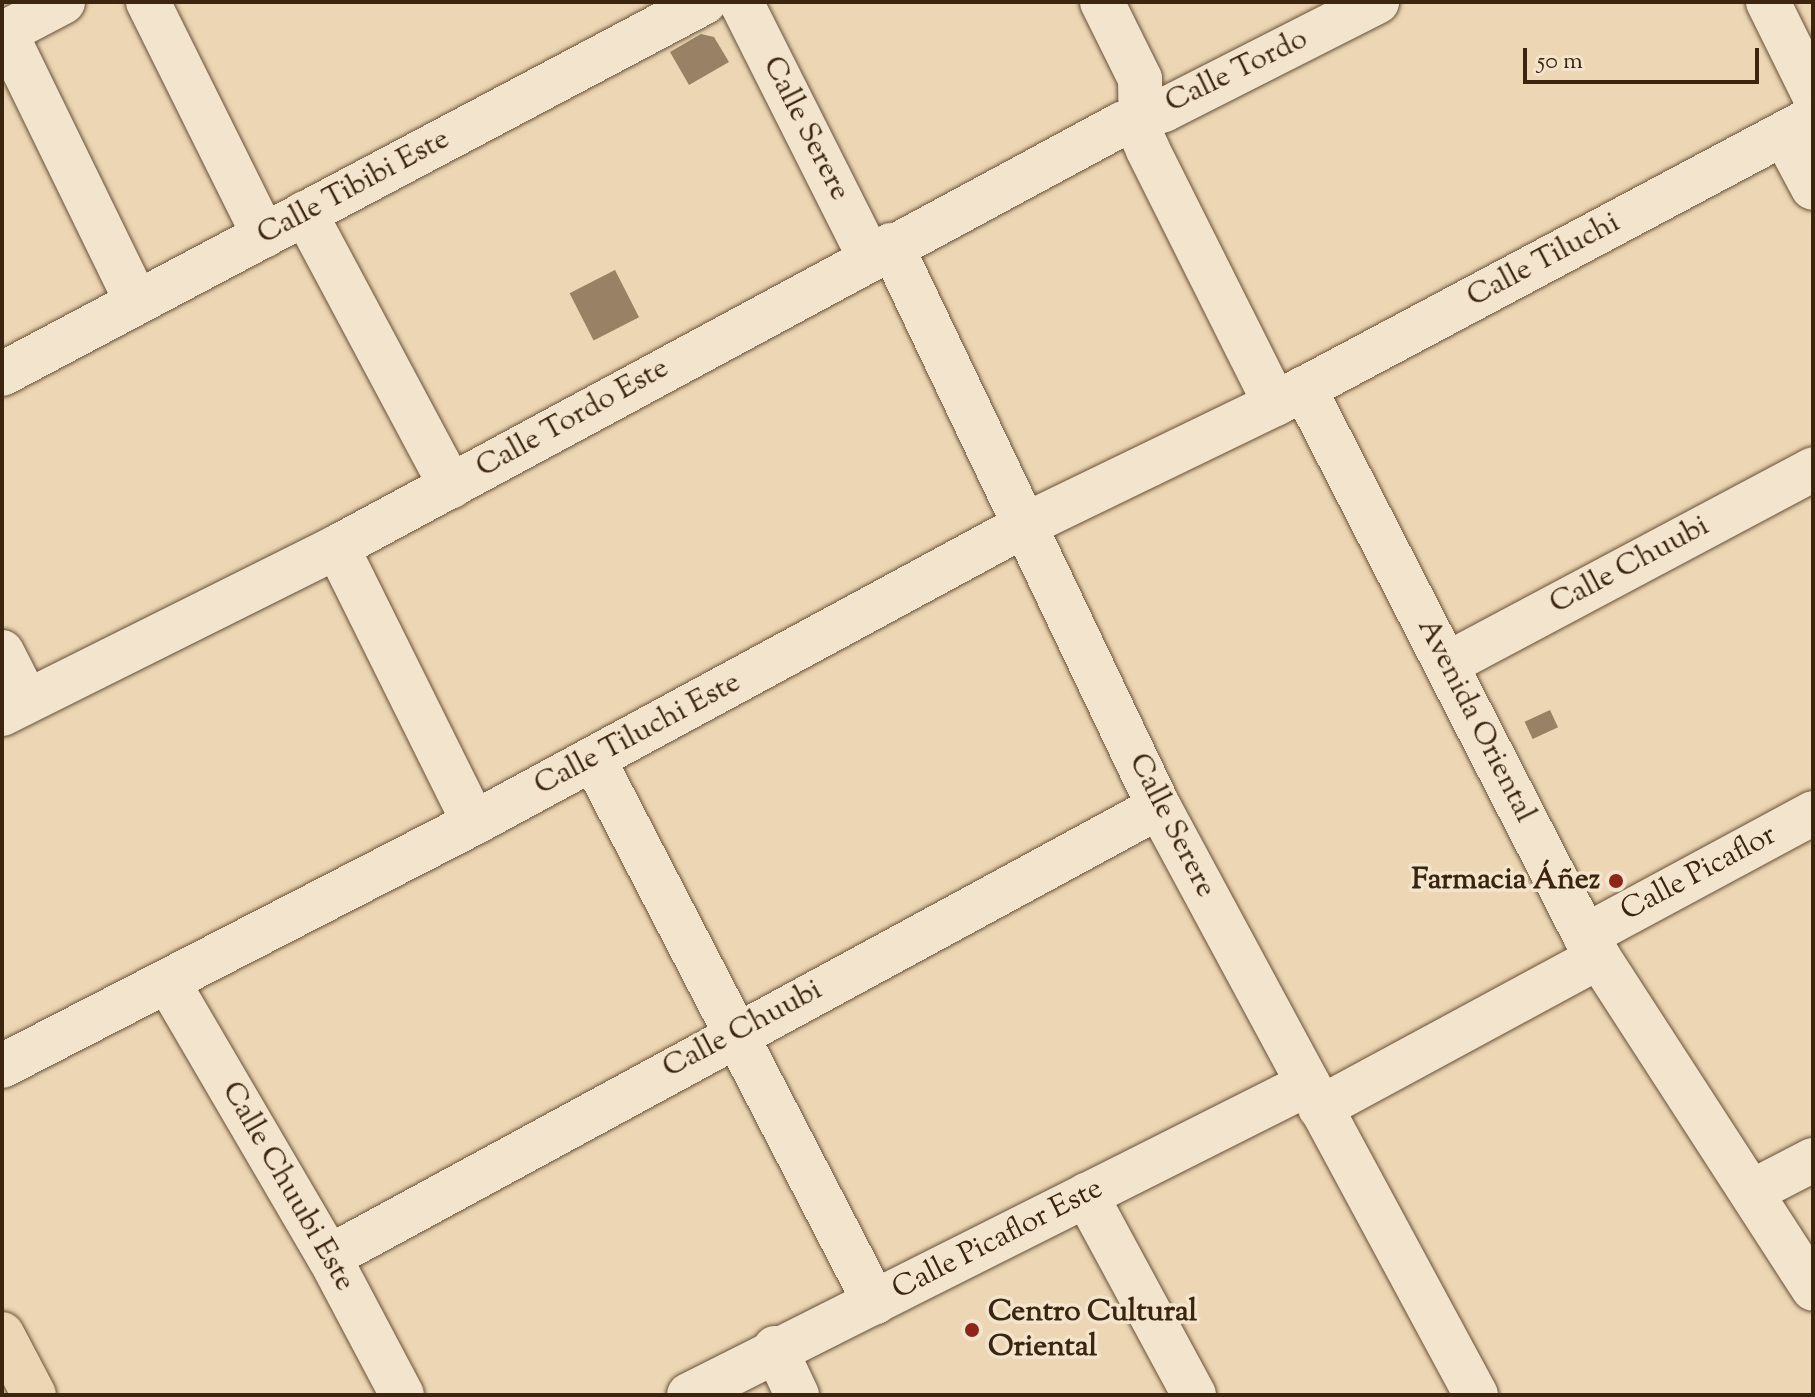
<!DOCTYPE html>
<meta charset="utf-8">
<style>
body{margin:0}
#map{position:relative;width:1815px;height:1397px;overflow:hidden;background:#ecd6b3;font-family:"Sorts Mill Goudy",serif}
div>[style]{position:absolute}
.building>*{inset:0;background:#988164;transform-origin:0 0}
.roads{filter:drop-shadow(0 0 2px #685137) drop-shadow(0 0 2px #685137)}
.minor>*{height:44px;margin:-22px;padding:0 22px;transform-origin:22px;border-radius:22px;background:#f3e4ce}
.major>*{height:44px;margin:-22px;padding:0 22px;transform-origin:22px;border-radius:22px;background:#ecd6b3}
.dots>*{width:22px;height:22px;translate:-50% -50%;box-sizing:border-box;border:4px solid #f3e4ce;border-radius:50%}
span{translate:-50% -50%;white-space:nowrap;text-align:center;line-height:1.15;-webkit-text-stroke:7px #f3e4ce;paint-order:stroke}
.street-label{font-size:30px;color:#3c250e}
.poi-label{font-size:30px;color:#3c250e;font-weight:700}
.right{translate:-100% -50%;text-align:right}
.left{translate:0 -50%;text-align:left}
.frame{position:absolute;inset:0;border:4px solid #3c250e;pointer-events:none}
.scale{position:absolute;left:1523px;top:48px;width:236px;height:36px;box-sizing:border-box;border:4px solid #3c250e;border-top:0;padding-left:10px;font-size:24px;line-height:28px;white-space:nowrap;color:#3c250e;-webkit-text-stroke:6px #f3e4ce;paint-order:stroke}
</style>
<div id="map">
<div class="building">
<i style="clip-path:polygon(701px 34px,714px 37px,729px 62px,689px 85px,670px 52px)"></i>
<i style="left:615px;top:270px;width:53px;height:51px;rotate:63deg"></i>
<i style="left:1550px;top:710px;width:19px;height:28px;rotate:65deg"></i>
<i style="left:1620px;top:871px;width:13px;height:16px;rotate:63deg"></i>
</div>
<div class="roads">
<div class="minor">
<i style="left:148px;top:2px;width:261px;rotate:63.6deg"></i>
<i style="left:741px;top:2px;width:284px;rotate:63.3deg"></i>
<i style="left:1102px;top:2px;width:86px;rotate:63.7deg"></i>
<i style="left:1140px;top:79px;width:55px;rotate:89deg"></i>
<i style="left:1141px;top:134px;width:17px;rotate:66deg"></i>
<i style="left:1148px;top:150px;width:284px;rotate:63.4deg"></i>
<i style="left:1768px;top:2px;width:102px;rotate:63.7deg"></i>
<i style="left:5px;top:32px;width:301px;rotate:64deg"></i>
<i style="left:2px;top:34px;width:69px;rotate:-27.7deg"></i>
<i style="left:1784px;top:134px;width:61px;rotate:61.8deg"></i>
<i style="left:305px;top:213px;width:310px;rotate:61.9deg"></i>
<i style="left:891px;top:245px;width:623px;rotate:64.51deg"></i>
<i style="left:1159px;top:807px;width:668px;rotate:61.67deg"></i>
<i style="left:2px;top:374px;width:795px;rotate:-27.89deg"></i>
<i style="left:1304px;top:388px;width:616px;rotate:62.85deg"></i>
<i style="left:1585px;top:936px;width:420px;rotate:57.1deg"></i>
<i style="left:337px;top:547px;width:308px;rotate:63.6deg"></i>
<i style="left:2px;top:652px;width:55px;rotate:63deg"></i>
<i style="left:1447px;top:664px;width:415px;rotate:-28deg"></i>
<i style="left:2px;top:714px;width:374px;rotate:-26.5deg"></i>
<i style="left:337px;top:547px;width:892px;rotate:-28.32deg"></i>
<i style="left:1122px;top:124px;width:44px;rotate:-18.4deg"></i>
<i style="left:1164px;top:110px;width:239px;rotate:-26.9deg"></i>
<i style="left:594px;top:760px;width:611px;rotate:62.64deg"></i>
<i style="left:1585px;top:936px;width:259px;rotate:-28.3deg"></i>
<i style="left:168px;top:982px;width:319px;rotate:59.7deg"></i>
<i style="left:329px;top:1257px;width:156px;rotate:62.1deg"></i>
<i style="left:2px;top:1066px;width:531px;rotate:-27.24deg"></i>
<i style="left:474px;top:823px;width:629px;rotate:-28.4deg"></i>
<i style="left:1027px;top:524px;width:276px;rotate:-25.8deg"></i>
<i style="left:1275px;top:404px;width:609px;rotate:-28deg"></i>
<i style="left:1320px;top:1108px;width:317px;rotate:-28.4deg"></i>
<i style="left:1751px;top:1192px;width:70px;rotate:-27.3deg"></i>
<i style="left:1086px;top:1195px;width:227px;rotate:61.6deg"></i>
<i style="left:329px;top:1257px;width:944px;rotate:-28.47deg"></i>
<i style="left:775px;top:1348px;width:52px;rotate:64.9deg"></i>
<i style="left:689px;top:1395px;width:693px;rotate:-26.68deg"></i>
</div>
<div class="major">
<i style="left:2px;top:1334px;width:69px;rotate:62.3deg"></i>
</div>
</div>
<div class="dots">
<i style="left:1616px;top:881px;background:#8f2418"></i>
<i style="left:972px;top:1330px;background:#8f2418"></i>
</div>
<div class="street-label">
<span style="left:1237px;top:72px;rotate:-26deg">Calle Tordo</span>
<span style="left:805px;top:129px;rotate:63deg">Calle Serere</span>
<span style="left:354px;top:188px;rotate:-28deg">Calle Tibibi Este</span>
<span style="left:1544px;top:261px;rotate:-28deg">Calle Tiluchi</span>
<span style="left:573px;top:419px;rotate:-29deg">Calle Tordo Este</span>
<span style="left:1630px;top:566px;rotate:-28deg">Calle Chuubi</span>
<span style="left:1475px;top:721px;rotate:63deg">Avenida Oriental</span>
<span style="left:638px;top:735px;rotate:-28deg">Calle Tiluchi Este</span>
<span style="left:1171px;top:826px;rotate:63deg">Calle Serere</span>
<span style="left:1699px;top:874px;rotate:-28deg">Calle Picaflor</span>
<span style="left:743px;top:1030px;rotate:-28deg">Calle Chuubi</span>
<span style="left:287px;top:1187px;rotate:60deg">Calle Chuubi Este</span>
<span style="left:998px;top:1240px;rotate:-27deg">Calle Picaflor Este</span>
</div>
<div class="poi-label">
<span class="right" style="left:1600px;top:881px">Farmacia Áñez</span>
<span class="left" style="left:988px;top:1330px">Centro Cultural<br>Oriental</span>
</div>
<div class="frame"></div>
<div class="scale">50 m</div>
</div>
